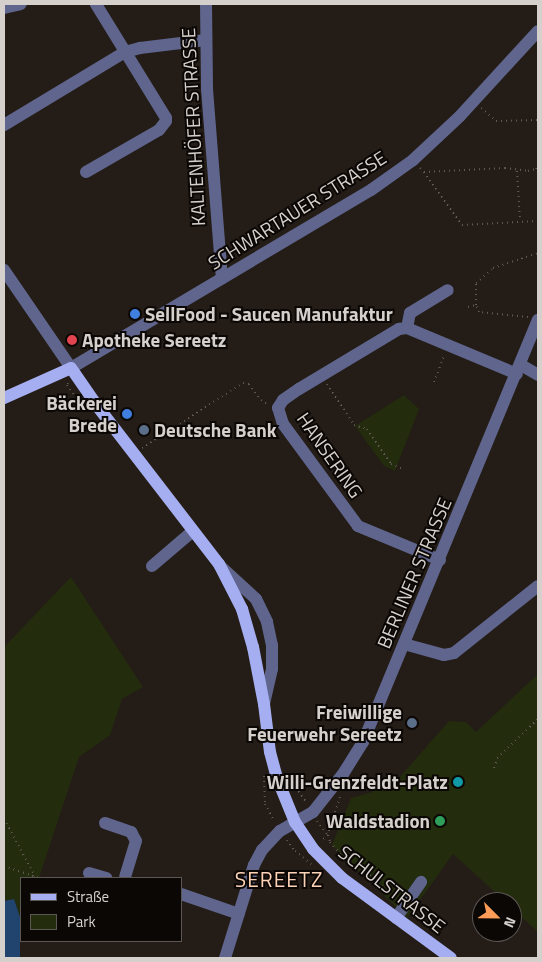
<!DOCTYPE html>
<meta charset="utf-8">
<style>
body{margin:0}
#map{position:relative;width:542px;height:962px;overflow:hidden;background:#241c16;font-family:"Titillium Web",sans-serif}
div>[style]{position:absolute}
.green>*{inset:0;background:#242c0e}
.water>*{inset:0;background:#21446e}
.path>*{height:2px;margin-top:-1px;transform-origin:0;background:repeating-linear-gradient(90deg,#605954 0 1px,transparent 0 5px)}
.minor>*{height:12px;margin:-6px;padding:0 6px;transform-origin:6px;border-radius:6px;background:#5f658d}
.major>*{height:12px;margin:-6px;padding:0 6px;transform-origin:6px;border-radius:6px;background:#a4aef1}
.dots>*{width:14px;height:14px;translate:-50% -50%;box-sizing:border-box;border:2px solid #0b0705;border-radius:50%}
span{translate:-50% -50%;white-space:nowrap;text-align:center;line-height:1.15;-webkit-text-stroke:4px #0b0705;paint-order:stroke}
.street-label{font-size:19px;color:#d6d0cc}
.poi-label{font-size:19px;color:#d6d0cc;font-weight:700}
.left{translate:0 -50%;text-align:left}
.right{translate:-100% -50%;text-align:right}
.quarter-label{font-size:21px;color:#fdd3b7;letter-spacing:1px}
.frame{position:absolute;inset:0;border:5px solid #d6d0cc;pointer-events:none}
.legend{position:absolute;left:20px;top:877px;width:162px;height:65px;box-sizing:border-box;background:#0b0705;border:1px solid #5c5755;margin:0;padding:6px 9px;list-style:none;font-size:15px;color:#d6d0cc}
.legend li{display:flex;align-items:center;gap:10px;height:25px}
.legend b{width:25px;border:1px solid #5c5755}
.north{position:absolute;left:472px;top:892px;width:50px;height:50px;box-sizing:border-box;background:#0b0705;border:1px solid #5c5755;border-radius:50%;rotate:113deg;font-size:14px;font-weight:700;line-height:20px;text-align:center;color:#d6d0cc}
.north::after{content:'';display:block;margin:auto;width:18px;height:22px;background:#fd9c56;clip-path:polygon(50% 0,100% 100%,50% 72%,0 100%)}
</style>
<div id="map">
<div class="green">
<i style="clip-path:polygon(404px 395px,419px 409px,395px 471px,384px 466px,355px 426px)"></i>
<i style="clip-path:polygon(71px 577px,143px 687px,122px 699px,110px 735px,79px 757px,39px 878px,21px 878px,21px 940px,20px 917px,14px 899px,4px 901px,4px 647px)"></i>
<i style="clip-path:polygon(538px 674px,538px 932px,512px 908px,512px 902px,506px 902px,453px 854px,407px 918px,332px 845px,351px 798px,372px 792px,389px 772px,398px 779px,449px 721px,466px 722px,476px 732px)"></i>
</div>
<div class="water">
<i style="clip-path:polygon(14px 899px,20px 917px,20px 958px,4px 958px,4px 901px)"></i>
</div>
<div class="path">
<i style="left:481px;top:108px;width:20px;rotate:41deg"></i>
<i style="left:496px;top:121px;width:42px;rotate:-1.4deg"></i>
<i style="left:420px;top:168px;width:6px;rotate:45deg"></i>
<i style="left:424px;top:172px;width:81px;rotate:-2.8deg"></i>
<i style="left:505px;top:168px;width:23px;rotate:7deg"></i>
<i style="left:528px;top:171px;width:8px;rotate:-14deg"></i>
<i style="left:536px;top:169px;width:4px;rotate:-63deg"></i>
<i style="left:517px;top:171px;width:49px;rotate:86.5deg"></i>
<i style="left:424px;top:172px;width:65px;rotate:54.4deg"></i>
<i style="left:462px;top:225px;width:76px;rotate:-3deg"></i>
<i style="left:468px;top:307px;width:8px;rotate:-14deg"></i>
<i style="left:528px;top:317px;width:49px;rotate:-174.2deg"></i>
<i style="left:479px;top:312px;width:8px;rotate:-113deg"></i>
<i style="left:476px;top:305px;width:22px;rotate:-90deg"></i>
<i style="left:476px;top:283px;width:23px;rotate:-41deg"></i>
<i style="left:493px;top:268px;width:47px;rotate:-18.4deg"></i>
<i style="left:434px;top:382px;width:28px;rotate:-69deg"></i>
<i style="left:68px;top:383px;width:2px;rotate:117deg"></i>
<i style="left:67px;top:385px;width:15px;rotate:53deg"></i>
<i style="left:327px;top:384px;width:49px;rotate:56.6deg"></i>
<i style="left:354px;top:425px;width:14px;rotate:17deg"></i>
<i style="left:367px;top:429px;width:42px;rotate:55.6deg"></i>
<i style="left:391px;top:464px;width:11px;rotate:22deg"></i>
<i style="left:142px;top:448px;width:120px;rotate:-32.8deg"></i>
<i style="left:243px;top:383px;width:6px;rotate:9deg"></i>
<i style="left:249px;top:384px;width:20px;rotate:53deg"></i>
<i style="left:261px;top:400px;width:9px;rotate:36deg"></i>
<i style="left:494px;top:768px;width:10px;rotate:-73deg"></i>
<i style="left:497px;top:758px;width:57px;rotate:-43.6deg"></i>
<i style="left:264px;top:776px;width:28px;rotate:88deg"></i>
<i style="left:265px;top:804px;width:19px;rotate:62deg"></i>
<i style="left:290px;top:779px;width:28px;rotate:55deg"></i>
<i style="left:340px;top:797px;width:40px;rotate:108deg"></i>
<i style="left:328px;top:835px;width:7px;rotate:74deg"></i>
<i style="left:330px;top:842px;width:28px;rotate:49deg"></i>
<i style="left:348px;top:863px;width:31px;rotate:29deg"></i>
<i style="left:375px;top:878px;width:30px;rotate:48deg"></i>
<i style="left:4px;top:819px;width:65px;rotate:61.5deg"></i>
<i style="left:317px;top:821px;width:18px;rotate:52deg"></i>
<i style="left:328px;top:835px;width:9px;rotate:139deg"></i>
<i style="left:287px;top:840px;width:14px;rotate:54deg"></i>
<i style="left:295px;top:851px;width:21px;rotate:39deg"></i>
<i style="left:4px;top:866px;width:36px;rotate:19deg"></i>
</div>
<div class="minor">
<i style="left:206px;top:4px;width:85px;rotate:89.3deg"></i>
<i style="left:207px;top:89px;width:190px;rotate:85.5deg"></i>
<i style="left:4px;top:8px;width:17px;rotate:-13deg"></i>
<i style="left:4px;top:125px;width:141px;rotate:-31.1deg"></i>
<i style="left:125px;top:52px;width:16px;rotate:-15deg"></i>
<i style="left:140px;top:48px;width:66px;rotate:-6.9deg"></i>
<i style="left:86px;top:172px;width:84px;rotate:-29.9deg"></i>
<i style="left:159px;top:130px;width:11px;rotate:-52deg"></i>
<i style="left:166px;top:121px;width:3px;rotate:-90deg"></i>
<i style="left:166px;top:118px;width:134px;rotate:-121.6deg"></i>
<i style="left:4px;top:270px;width:119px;rotate:55.6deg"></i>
<i style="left:71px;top:368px;width:349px;rotate:-30.7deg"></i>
<i style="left:371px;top:190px;width:52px;rotate:-35.5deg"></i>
<i style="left:413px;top:160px;width:64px;rotate:-43.1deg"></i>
<i style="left:460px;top:116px;width:115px;rotate:-47.5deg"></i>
<i style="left:407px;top:328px;width:15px;rotate:-79deg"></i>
<i style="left:410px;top:313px;width:44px;rotate:-31.2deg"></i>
<i style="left:521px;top:365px;width:20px;rotate:30deg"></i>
<i style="left:440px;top:560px;width:89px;rotate:-157.5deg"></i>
<i style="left:358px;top:526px;width:127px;rotate:-126.3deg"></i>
<i style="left:283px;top:424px;width:17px;rotate:-107deg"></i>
<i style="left:278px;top:408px;width:9px;rotate:-58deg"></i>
<i style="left:283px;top:400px;width:19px;rotate:-35deg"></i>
<i style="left:299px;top:389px;width:117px;rotate:-31deg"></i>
<i style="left:399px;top:329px;width:8px;rotate:-7deg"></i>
<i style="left:407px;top:328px;width:119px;rotate:22.7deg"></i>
<i style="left:152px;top:566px;width:54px;rotate:-40.5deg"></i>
<i style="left:220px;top:566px;width:49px;rotate:42.5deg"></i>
<i style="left:256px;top:599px;width:25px;rotate:64deg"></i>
<i style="left:267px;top:622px;width:24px;rotate:78deg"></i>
<i style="left:272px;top:645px;width:24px;rotate:90deg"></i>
<i style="left:272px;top:669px;width:36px;rotate:103deg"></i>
<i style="left:404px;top:644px;width:41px;rotate:15.4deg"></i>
<i style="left:444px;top:655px;width:10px;rotate:-11deg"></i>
<i style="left:454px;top:653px;width:107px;rotate:-38.6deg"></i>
<i style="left:105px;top:823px;width:28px;rotate:19deg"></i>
<i style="left:131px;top:832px;width:10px;rotate:61deg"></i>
<i style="left:136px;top:841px;width:37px;rotate:107deg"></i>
<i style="left:89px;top:873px;width:18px;rotate:16deg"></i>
<i style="left:181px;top:894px;width:61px;rotate:19deg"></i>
<i style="left:396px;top:918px;width:44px;rotate:-55.2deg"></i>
<i style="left:225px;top:958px;width:97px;rotate:-72.7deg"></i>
<i style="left:254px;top:865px;width:17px;rotate:-62deg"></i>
<i style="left:262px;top:850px;width:26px;rotate:-47deg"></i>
<i style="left:280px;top:831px;width:38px;rotate:-30deg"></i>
<i style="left:313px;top:812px;width:48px;rotate:-51.7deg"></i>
<i style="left:343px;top:774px;width:38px;rotate:-58deg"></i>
<i style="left:363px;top:742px;width:457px;rotate:-67.5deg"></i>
</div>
<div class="major">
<i style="left:4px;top:398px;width:73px;rotate:-24.1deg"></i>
<i style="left:71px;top:368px;width:47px;rotate:55.3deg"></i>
<i style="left:98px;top:407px;width:198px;rotate:52.4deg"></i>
<i style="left:219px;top:564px;width:51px;rotate:62.9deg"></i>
<i style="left:242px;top:609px;width:40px;rotate:74deg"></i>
<i style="left:253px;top:647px;width:58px;rotate:79.1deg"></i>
<i style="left:264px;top:704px;width:48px;rotate:82.9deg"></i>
<i style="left:270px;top:752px;width:27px;rotate:75deg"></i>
<i style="left:277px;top:778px;width:48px;rotate:67.8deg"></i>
<i style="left:295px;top:822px;width:32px;rotate:56deg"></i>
<i style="left:313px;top:849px;width:41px;rotate:45deg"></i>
<i style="left:342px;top:878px;width:135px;rotate:36.3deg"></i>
</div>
<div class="dots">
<i style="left:135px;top:314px;background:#3f7fe0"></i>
<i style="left:72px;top:340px;background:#e0444e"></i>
<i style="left:127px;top:414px;background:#3f7fe0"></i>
<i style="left:144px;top:430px;background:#5c6f8a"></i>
<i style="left:412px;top:723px;background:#5c6f8a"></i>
<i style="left:458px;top:782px;background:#0f9aa8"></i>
<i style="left:440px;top:821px;background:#2e9e5b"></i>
</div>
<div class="street-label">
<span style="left:193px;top:127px;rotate:-93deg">KALTENHÖFER STRASSE</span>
<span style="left:297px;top:210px;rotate:-32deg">SCHWARTAUER STRASSE</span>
<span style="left:330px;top:455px;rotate:55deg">HANSERING</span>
<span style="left:414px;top:573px;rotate:-67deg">BERLINER STRASSE</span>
<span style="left:392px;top:889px;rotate:38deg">SCHULSTRASSE</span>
</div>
<div class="poi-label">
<span class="left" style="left:145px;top:314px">SellFood - Saucen Manufaktur</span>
<span class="left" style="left:82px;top:340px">Apotheke Sereetz</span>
<span class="right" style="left:117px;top:414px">Bäckerei<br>Brede</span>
<span class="left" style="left:154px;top:430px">Deutsche Bank</span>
<span class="right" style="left:402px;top:723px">Freiwillige<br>Feuerwehr Sereetz</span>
<span class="right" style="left:448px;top:782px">Willi-Grenzfeldt-Platz</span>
<span class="right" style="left:430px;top:821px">Waldstadion</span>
</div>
<div class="quarter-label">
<span style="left:279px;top:879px">SEREETZ</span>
</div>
<div class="frame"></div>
<ul class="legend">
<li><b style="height:6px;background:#a4aef1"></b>Straße</li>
<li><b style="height:14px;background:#242c0e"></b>Park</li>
</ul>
<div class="north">N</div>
</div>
